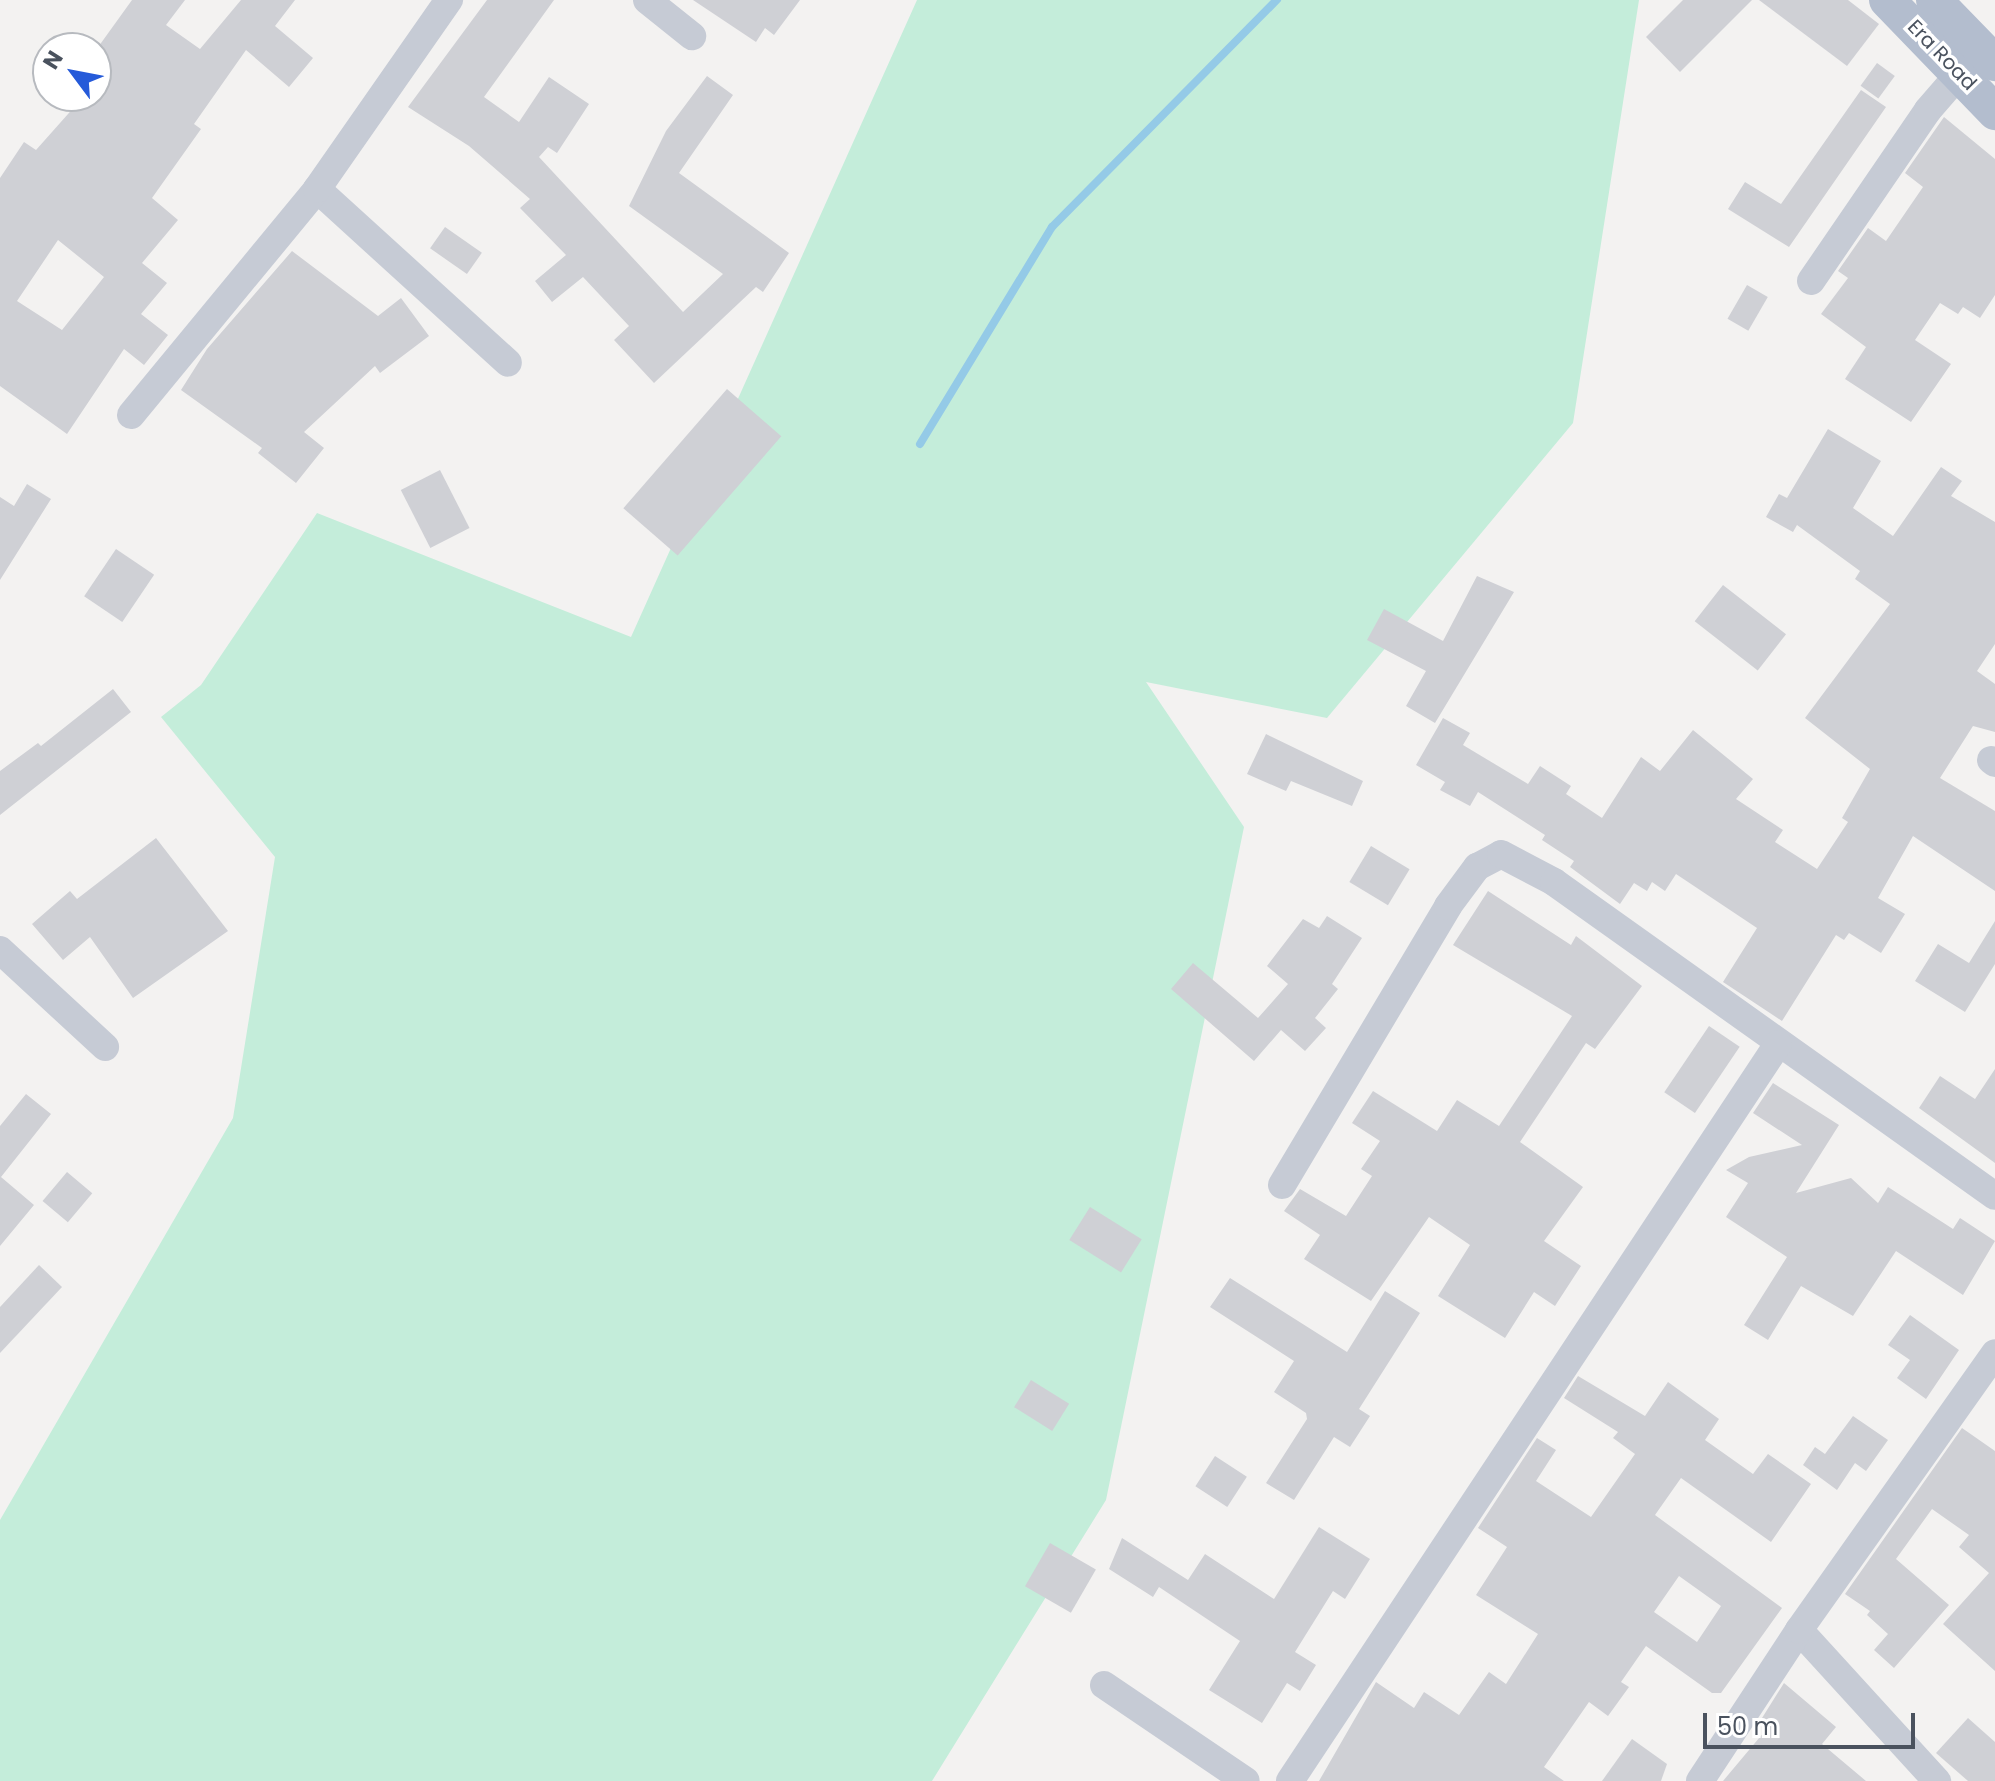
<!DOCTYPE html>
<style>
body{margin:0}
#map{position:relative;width:1995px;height:1781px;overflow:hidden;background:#f3f2f1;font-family:Poppins,sans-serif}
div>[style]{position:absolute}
.green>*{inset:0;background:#c4edda}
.stream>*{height:8px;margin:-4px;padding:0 4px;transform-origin:4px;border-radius:4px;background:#94cae7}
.building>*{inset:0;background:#cfd0d5;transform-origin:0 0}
.minor>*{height:28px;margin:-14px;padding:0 14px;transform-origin:14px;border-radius:14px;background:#c6cbd5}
.major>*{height:36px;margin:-18px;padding:0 18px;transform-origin:18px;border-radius:18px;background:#b3bdce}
span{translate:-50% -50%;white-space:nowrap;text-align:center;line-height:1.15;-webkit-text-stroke:7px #fff;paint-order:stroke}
.street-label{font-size:20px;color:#4a525e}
.north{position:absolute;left:32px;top:32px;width:80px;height:80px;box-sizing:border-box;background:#fff;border:2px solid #b7babf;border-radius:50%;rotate:302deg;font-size:22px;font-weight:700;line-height:32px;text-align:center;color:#4a525e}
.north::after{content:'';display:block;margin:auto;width:28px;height:36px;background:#255ad9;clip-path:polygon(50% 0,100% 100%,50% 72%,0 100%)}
.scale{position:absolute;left:1703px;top:1713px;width:212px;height:36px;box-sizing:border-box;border:4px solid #4a525e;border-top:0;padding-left:10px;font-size:24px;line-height:28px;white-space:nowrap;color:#4a525e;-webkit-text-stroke:6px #fff;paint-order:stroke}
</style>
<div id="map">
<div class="green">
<i style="clip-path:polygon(917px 0,1639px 0,1573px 423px,1327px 718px,1146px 682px,1244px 827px,1106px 1500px,932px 1781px,0 1781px,0 1520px,233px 1118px,275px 857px,161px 717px,201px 685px,317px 513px,631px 637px)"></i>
</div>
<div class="stream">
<i style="left:920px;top:444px;width:254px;rotate:-58.7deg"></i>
<i style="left:1052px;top:227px;width:320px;rotate:-45.3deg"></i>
</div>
<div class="building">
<i style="clip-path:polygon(evenodd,132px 0,185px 0,166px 25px,200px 49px,241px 0,295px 0,275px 26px,313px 58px,289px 87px,246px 50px,194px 124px,201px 129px,152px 198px,178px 220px,142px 263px,167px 283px,141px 314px,168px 335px,144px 365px,124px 349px,67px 434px,0 386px,0 178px,24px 142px,36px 150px,84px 96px,96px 96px,96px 82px,108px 69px,96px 60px,96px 50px,132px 0,58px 240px,104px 277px,62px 330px,17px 301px,58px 240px)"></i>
<i style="clip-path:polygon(487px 0,554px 0,484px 97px,519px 122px,549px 77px,589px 104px,557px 153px,548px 147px,539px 157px,683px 312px,723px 274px,629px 206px,666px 131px,707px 76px,733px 95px,679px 173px,789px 253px,763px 292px,756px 287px,654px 383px,614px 340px,629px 326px,583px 277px,552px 302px,535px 281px,566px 255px,520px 208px,530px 199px,469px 146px,408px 107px)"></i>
<i style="clip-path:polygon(693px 0,800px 0,774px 35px,765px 28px,756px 42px)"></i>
<i style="clip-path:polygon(1683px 0,1752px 0,1680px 72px,1646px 37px)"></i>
<i style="clip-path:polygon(1759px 0,1848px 0,1879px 24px,1847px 66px)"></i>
<i style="left:1877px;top:63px;width:22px;height:28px;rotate:36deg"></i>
<i style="clip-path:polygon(1861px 90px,1886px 107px,1789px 247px,1728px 209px,1745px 182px,1781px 204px)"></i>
<i style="clip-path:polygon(1944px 117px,1995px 159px,1995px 295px,1980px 318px,1963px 307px,1958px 314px,1940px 303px,1915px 340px,1951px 364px,1911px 422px,1845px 379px,1866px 347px,1821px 314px,1848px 278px,1838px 271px,1868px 228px,1886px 241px,1923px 187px,1905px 173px)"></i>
<i style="left:445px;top:227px;width:45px;height:26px;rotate:35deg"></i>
<i style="clip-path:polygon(292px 251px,378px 316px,401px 298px,429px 336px,380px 373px,375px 366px,304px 432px,324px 448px,296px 483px,258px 453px,262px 448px,181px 390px,207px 349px)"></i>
<i style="left:1747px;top:285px;width:24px;height:39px;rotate:30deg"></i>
<i style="left:727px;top:389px;width:72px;height:158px;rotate:41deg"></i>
<i style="clip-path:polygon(1828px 429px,1881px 461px,1853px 508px,1893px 536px,1941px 467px,1962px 481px,1951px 496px,1995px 522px,1995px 644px,1977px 671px,1995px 684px,1995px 732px,1973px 726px,1940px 778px,1995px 811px,1995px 891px,1913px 836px,1878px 898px,1905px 914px,1881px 953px,1849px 933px,1844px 940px,1836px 935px,1782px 1021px,1723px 982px,1757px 928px,1676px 874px,1665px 891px,1652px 882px,1647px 891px,1634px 883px,1620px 904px,1570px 867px,1574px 861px,1542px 840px,1545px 835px,1478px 792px,1470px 806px,1440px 790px,1445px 782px,1416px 765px,1443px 718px,1470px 733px,1463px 745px,1528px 784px,1540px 766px,1571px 786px,1566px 794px,1602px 818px,1641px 757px,1660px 771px,1693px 730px,1753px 779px,1736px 799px,1783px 830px,1775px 842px,1817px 869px,1848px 822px,1842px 818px,1870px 769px,1805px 718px,1890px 604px,1855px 579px,1860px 571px,1797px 525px,1793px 532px,1766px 517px,1779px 494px,1787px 498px)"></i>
<i style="left:440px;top:470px;width:65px;height:44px;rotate:63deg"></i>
<i style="clip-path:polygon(27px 484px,51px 499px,0 580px,0 497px,14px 506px)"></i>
<i style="left:116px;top:549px;width:46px;height:57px;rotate:34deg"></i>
<i style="clip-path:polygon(1477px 576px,1514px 592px,1435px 723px,1406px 706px,1426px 671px,1367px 640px,1384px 609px,1443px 641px)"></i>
<i style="left:1723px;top:585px;width:80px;height:46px;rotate:38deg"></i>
<i style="clip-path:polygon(113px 689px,131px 712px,0 815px,0 771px,38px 743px,41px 746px)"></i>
<i style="clip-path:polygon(1266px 734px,1363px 781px,1352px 806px,1291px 781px,1286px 791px,1247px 774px)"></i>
<i style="clip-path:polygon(156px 838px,228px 931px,133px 998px,90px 937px,63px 960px,32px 924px,70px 891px,77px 899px)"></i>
<i style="left:1371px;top:846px;width:45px;height:42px;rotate:31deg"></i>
<i style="clip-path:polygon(1488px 891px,1571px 945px,1576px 936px,1642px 986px,1595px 1049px,1586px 1043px,1520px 1142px,1583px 1187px,1544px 1241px,1581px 1266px,1555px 1306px,1534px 1292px,1505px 1338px,1438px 1296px,1470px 1245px,1429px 1217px,1371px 1301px,1304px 1259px,1320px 1235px,1284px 1211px,1300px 1189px,1346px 1216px,1372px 1176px,1361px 1169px,1380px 1141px,1352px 1123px,1373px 1091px,1437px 1131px,1457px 1100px,1499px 1126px,1572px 1016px,1453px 945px)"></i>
<i style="clip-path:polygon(1327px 916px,1362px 938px,1332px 984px,1338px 989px,1315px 1018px,1326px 1028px,1305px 1051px,1281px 1030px,1254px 1061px,1171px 989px,1193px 963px,1258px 1018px,1288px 984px,1267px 966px,1303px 919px,1319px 928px)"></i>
<i style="clip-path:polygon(1995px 921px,1995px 964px,1965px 1012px,1915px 981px,1938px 944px,1969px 963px)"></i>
<i style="left:1709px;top:1026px;width:37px;height:80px;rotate:34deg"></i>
<i style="clip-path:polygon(1995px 1069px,1995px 1163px,1919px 1108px,1940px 1076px,1975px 1099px)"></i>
<i style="clip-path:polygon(1773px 1083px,1839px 1125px,1796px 1193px,1851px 1178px,1878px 1203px,1888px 1187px,1953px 1229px,1960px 1218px,1995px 1241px,1963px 1295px,1896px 1251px,1853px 1316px,1801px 1286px,1768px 1340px,1744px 1325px,1787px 1257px,1726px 1217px,1748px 1183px,1726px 1170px,1749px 1157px,1802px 1145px,1753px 1113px)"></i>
<i style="clip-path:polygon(26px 1094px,51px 1114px,1px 1177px,34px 1205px,0 1246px,0 1126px)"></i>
<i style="left:67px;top:1172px;width:33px;height:38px;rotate:40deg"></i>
<i style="left:1090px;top:1207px;width:61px;height:39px;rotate:32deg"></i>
<i style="clip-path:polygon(39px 1265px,62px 1287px,0 1353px,0 1307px)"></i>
<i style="clip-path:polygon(1230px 1278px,1347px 1352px,1385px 1291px,1420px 1313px,1359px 1409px,1370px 1416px,1350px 1447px,1334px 1437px,1294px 1500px,1266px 1483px,1307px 1419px,1306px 1413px,1274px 1392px,1294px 1361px,1210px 1307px)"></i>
<i style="clip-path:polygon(1910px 1315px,1959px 1350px,1926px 1399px,1897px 1378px,1910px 1360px,1888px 1345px)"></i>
<i style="clip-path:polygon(evenodd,1578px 1376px,1645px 1416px,1668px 1382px,1719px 1419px,1705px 1440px,1753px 1474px,1768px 1454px,1811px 1484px,1771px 1542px,1681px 1478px,1655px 1515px,1782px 1608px,1721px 1693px,1712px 1693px,1646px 1646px,1621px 1682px,1629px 1687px,1608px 1716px,1589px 1702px,1544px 1767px,1564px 1781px,1319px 1781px,1376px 1682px,1414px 1708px,1424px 1692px,1459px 1715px,1489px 1672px,1506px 1684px,1538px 1634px,1476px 1595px,1507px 1547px,1478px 1528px,1537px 1438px,1556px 1450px,1536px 1481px,1591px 1517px,1635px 1454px,1613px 1438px,1618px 1432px,1564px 1398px,1578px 1376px,1679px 1576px,1721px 1606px,1697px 1642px,1654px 1612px,1679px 1576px)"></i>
<i style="left:1031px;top:1380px;width:45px;height:32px;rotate:32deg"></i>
<i style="clip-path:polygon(1853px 1416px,1888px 1440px,1866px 1471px,1855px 1463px,1837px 1490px,1803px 1465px,1815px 1447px,1825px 1454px)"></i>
<i style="clip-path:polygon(1962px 1428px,1995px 1451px,1995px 1671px,1943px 1624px,1989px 1573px,1959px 1547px,1969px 1535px,1932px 1509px,1896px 1559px,1949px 1605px,1894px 1668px,1874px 1650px,1888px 1634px,1867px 1615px,1870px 1611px,1845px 1594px)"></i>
<i style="left:1215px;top:1456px;width:38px;height:36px;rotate:33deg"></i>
<i style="clip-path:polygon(1319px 1527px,1370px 1559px,1345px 1599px,1333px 1591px,1295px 1652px,1316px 1665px,1300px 1691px,1287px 1683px,1262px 1723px,1209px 1690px,1240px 1641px,1159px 1587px,1153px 1597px,1109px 1569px,1122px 1538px,1188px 1580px,1205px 1554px,1274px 1599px)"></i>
<i style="left:1050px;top:1543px;width:53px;height:50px;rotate:30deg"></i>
<i style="clip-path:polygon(1784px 1683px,1836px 1727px,1822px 1744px,1866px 1781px,1723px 1781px,1770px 1725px,1762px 1718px)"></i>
<i style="clip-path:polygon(1968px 1718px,1995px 1742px,1995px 1781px,1968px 1781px,1936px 1753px)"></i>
<i style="clip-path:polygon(1632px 1739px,1667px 1764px,1661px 1781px,1602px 1781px)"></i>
</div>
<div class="minor">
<i style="left:647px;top:0;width:58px;rotate:38.7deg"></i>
<i style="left:317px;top:189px;width:258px;rotate:42.3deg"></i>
<i style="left:1811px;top:281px;width:207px;rotate:-55.6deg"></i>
<i style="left:1928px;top:110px;width:49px;rotate:-49.1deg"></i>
<i style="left:131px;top:415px;width:293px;rotate:-50.5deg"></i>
<i style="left:317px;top:189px;width:231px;rotate:-55.1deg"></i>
<i style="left:1991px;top:760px;width:5px;rotate:37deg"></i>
<i style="left:0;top:950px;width:143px;rotate:42.7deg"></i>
<i style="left:1282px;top:1185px;width:325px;rotate:-59.2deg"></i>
<i style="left:1448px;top:906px;width:49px;rotate:-53.4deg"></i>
<i style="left:1477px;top:867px;width:27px;rotate:-28deg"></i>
<i style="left:1501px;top:854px;width:60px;rotate:27.8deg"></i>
<i style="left:1554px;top:882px;width:541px;rotate:35.45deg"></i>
<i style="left:1799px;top:1630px;width:205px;rotate:47.6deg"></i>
<i style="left:1104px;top:1685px;width:171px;rotate:34.1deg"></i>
<i style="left:1290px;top:1781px;width:884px;rotate:-56.49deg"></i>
<i style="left:1700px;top:1781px;width:181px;rotate:-56.7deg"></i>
<i style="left:1799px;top:1630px;width:339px;rotate:-54.7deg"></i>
</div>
<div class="major">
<i style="left:1887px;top:0;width:156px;rotate:46deg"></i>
<i style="left:1934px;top:0;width:88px;rotate:45.9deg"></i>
</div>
<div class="street-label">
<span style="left:1942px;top:55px;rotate:46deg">Era Road</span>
</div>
<div class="north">N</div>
<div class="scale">50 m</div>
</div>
